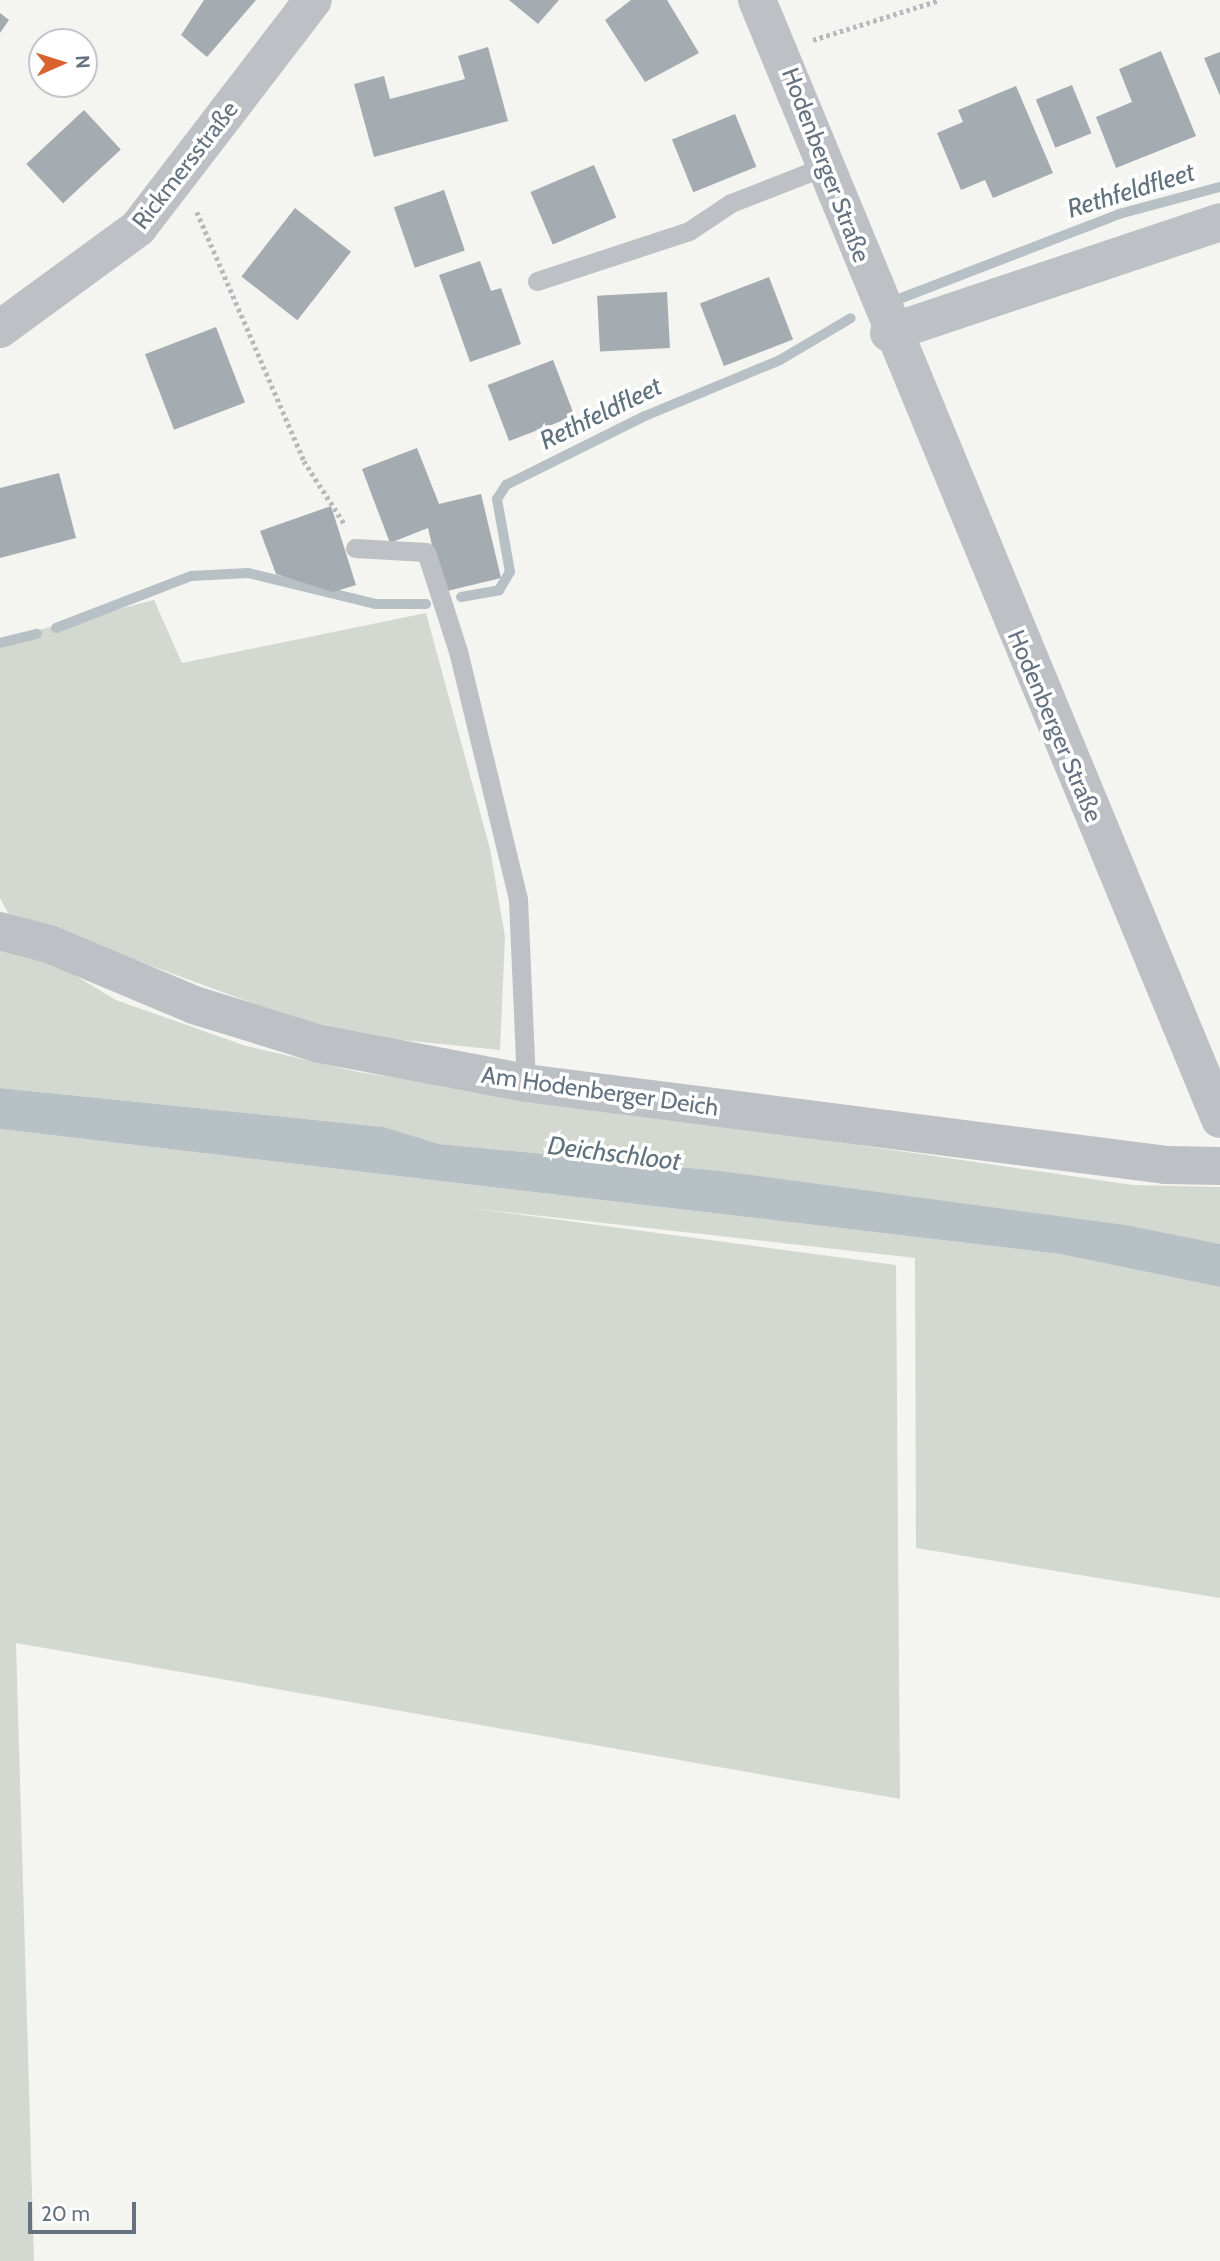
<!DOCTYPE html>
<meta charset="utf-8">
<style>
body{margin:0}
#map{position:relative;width:1220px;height:2261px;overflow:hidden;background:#f4f4f0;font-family:Cabin,sans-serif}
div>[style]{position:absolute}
.green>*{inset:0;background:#d3d9d0}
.water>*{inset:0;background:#b6c0c5}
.stream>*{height:10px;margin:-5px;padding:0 5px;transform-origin:5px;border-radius:5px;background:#b6c0c5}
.building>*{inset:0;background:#a4abb1;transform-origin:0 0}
.path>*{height:4.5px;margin-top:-2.25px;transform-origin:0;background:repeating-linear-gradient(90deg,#b7b9bc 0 3.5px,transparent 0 7px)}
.lane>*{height:19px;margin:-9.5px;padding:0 9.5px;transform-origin:9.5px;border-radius:9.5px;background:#bdc0c4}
.street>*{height:38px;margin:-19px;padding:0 19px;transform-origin:19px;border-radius:19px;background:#bdc0c4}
span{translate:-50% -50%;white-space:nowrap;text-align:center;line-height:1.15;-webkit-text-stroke:7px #fff;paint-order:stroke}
.street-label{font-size:24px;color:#657280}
.water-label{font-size:26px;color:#60737d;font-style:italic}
.north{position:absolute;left:28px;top:28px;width:70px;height:70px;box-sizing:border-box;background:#fff;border:2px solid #c1c7cc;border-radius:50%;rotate:87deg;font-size:19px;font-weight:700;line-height:28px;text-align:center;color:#657280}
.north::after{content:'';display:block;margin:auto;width:24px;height:32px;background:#d9632c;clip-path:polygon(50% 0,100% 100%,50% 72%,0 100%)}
.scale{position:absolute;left:28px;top:2202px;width:108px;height:32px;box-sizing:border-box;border:4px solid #657280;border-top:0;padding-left:9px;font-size:21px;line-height:24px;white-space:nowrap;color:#657280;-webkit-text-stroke:5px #fff;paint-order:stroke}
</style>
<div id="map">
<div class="green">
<i style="clip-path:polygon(154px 600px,182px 663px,426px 613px,490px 849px,505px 937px,500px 1050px,333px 1033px,8px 913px,0 898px,0 640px)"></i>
<i style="clip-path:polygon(0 945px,51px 961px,116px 1000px,246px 1046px,358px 1072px,1133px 1185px,1220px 1187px,1220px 1244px,721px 1171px,439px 1144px,384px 1127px,0 1088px)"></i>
<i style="clip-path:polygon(0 1129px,1060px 1254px,1220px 1287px,1220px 1598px,916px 1548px,915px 1258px,470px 1208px,896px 1265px,900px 1799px,16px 1643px,34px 2261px,0 2261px)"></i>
</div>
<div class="water">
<i style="clip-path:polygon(0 1088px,384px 1127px,439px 1144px,721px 1171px,1125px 1225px,1220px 1244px,1220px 1287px,1060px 1254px,0 1129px)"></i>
</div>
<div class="stream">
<i style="left:899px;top:299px;width:236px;rotate:-21.1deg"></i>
<i style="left:1119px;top:214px;width:105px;rotate:-15deg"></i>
<i style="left:461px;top:597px;width:39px;rotate:-10deg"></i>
<i style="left:499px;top:590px;width:21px;rotate:-59deg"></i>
<i style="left:510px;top:572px;width:74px;rotate:-100.1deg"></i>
<i style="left:497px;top:499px;width:17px;rotate:-57deg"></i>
<i style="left:506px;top:485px;width:155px;rotate:-26.4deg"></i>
<i style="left:645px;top:416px;width:146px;rotate:-22.5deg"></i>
<i style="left:780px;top:360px;width:82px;rotate:-30.6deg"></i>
<i style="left:56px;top:628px;width:145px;rotate:-21.1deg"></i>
<i style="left:191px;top:576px;width:57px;rotate:-3deg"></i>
<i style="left:248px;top:573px;width:132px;rotate:13.6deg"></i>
<i style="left:376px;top:604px;width:50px"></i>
<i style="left:0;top:643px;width:38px;rotate:-14deg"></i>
</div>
<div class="building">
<i style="clip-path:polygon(204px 0,256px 0,207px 57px,181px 35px)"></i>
<i style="clip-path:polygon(509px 0,559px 0,538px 24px)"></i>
<i style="clip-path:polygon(631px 0,667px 0,699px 53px,645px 82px,605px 20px)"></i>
<i style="clip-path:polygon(0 13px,9px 20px,0 33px)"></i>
<i style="clip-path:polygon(488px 47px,508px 121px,374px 157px,354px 84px,384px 76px,390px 99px,465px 79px,458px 56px)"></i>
<i style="clip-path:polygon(1161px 51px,1196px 136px,1116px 168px,1096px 117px,1132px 102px,1119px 69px)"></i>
<i style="clip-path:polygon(1220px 52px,1220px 96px,1204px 58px)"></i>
<i style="left:1072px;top:85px;width:52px;height:39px;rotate:68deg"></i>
<i style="clip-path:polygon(1016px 86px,1053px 173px,993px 198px,985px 180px,961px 190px,937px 133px,963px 122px,958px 110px)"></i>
<i style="left:84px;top:110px;width:54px;height:79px;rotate:47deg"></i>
<i style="left:735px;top:114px;width:57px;height:68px;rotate:68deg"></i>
<i style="left:594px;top:165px;width:57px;height:69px;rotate:67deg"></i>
<i style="left:444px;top:190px;width:64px;height:53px;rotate:71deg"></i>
<i style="left:295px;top:208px;width:71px;height:87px;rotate:38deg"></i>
<i style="clip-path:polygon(480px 261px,491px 291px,501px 288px,521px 344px,470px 362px,439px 275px)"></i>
<i style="left:769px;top:277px;width:67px;height:74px;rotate:69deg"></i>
<i style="left:667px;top:292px;width:56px;height:70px;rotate:87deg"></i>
<i style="left:216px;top:327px;width:81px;height:76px;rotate:69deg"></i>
<i style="left:553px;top:360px;width:60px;height:70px;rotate:69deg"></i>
<i style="clip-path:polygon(417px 448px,439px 504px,481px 494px,501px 578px,443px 592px,428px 528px,390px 543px,362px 469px)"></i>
<i style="clip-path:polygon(59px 473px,76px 538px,0 558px,0 488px)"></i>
<i style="clip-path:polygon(331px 506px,356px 585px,333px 592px,276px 574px,260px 531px)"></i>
</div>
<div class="path">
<i style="left:813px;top:40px;width:133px;rotate:-17.5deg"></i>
<i style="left:197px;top:212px;width:271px;rotate:66.7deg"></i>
<i style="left:304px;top:461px;width:74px;rotate:57.2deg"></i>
</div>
<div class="lane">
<i style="left:537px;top:281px;width:160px;rotate:-18.2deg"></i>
<i style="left:689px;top:231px;width:50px;rotate:-33.7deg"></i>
<i style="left:731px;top:203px;width:102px;rotate:-21.3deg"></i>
<i style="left:355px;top:548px;width:71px;rotate:3.2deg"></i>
<i style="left:426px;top:552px;width:104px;rotate:72.1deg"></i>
<i style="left:458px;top:651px;width:255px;rotate:76.4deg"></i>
<i style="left:518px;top:899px;width:184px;rotate:87.5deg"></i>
</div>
<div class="street">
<i style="left:757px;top:0;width:1211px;rotate:67.52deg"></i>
<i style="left:0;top:329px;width:171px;rotate:-36.2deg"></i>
<i style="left:138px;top:228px;width:287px;rotate:-52.5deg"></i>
<i style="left:889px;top:333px;width:349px;rotate:-18.5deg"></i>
<i style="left:0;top:931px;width:51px;rotate:14.9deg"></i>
<i style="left:49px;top:944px;width:157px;rotate:22.8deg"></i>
<i style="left:194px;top:1005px;width:132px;rotate:17.2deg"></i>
<i style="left:320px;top:1044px;width:210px;rotate:10.7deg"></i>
<i style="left:526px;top:1083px;width:645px;rotate:7.3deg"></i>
<i style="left:1166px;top:1165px;width:54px;rotate:1.1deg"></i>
</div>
<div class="street-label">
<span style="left:185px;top:165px;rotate:-52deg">Rickmersstraße</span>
<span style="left:826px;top:165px;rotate:69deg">Hodenberger Straße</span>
<span style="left:1055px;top:726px;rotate:67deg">Hodenberger Straße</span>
<span style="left:600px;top:1091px;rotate:8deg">Am Hodenberger Deich</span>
</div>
<div class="water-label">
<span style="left:1131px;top:191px;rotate:-17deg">Rethfeldfleet</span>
<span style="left:601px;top:414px;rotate:-26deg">Rethfeldfleet</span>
<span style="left:614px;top:1154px;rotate:7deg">Deichschloot</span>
</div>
<div class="north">N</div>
<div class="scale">20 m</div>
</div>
